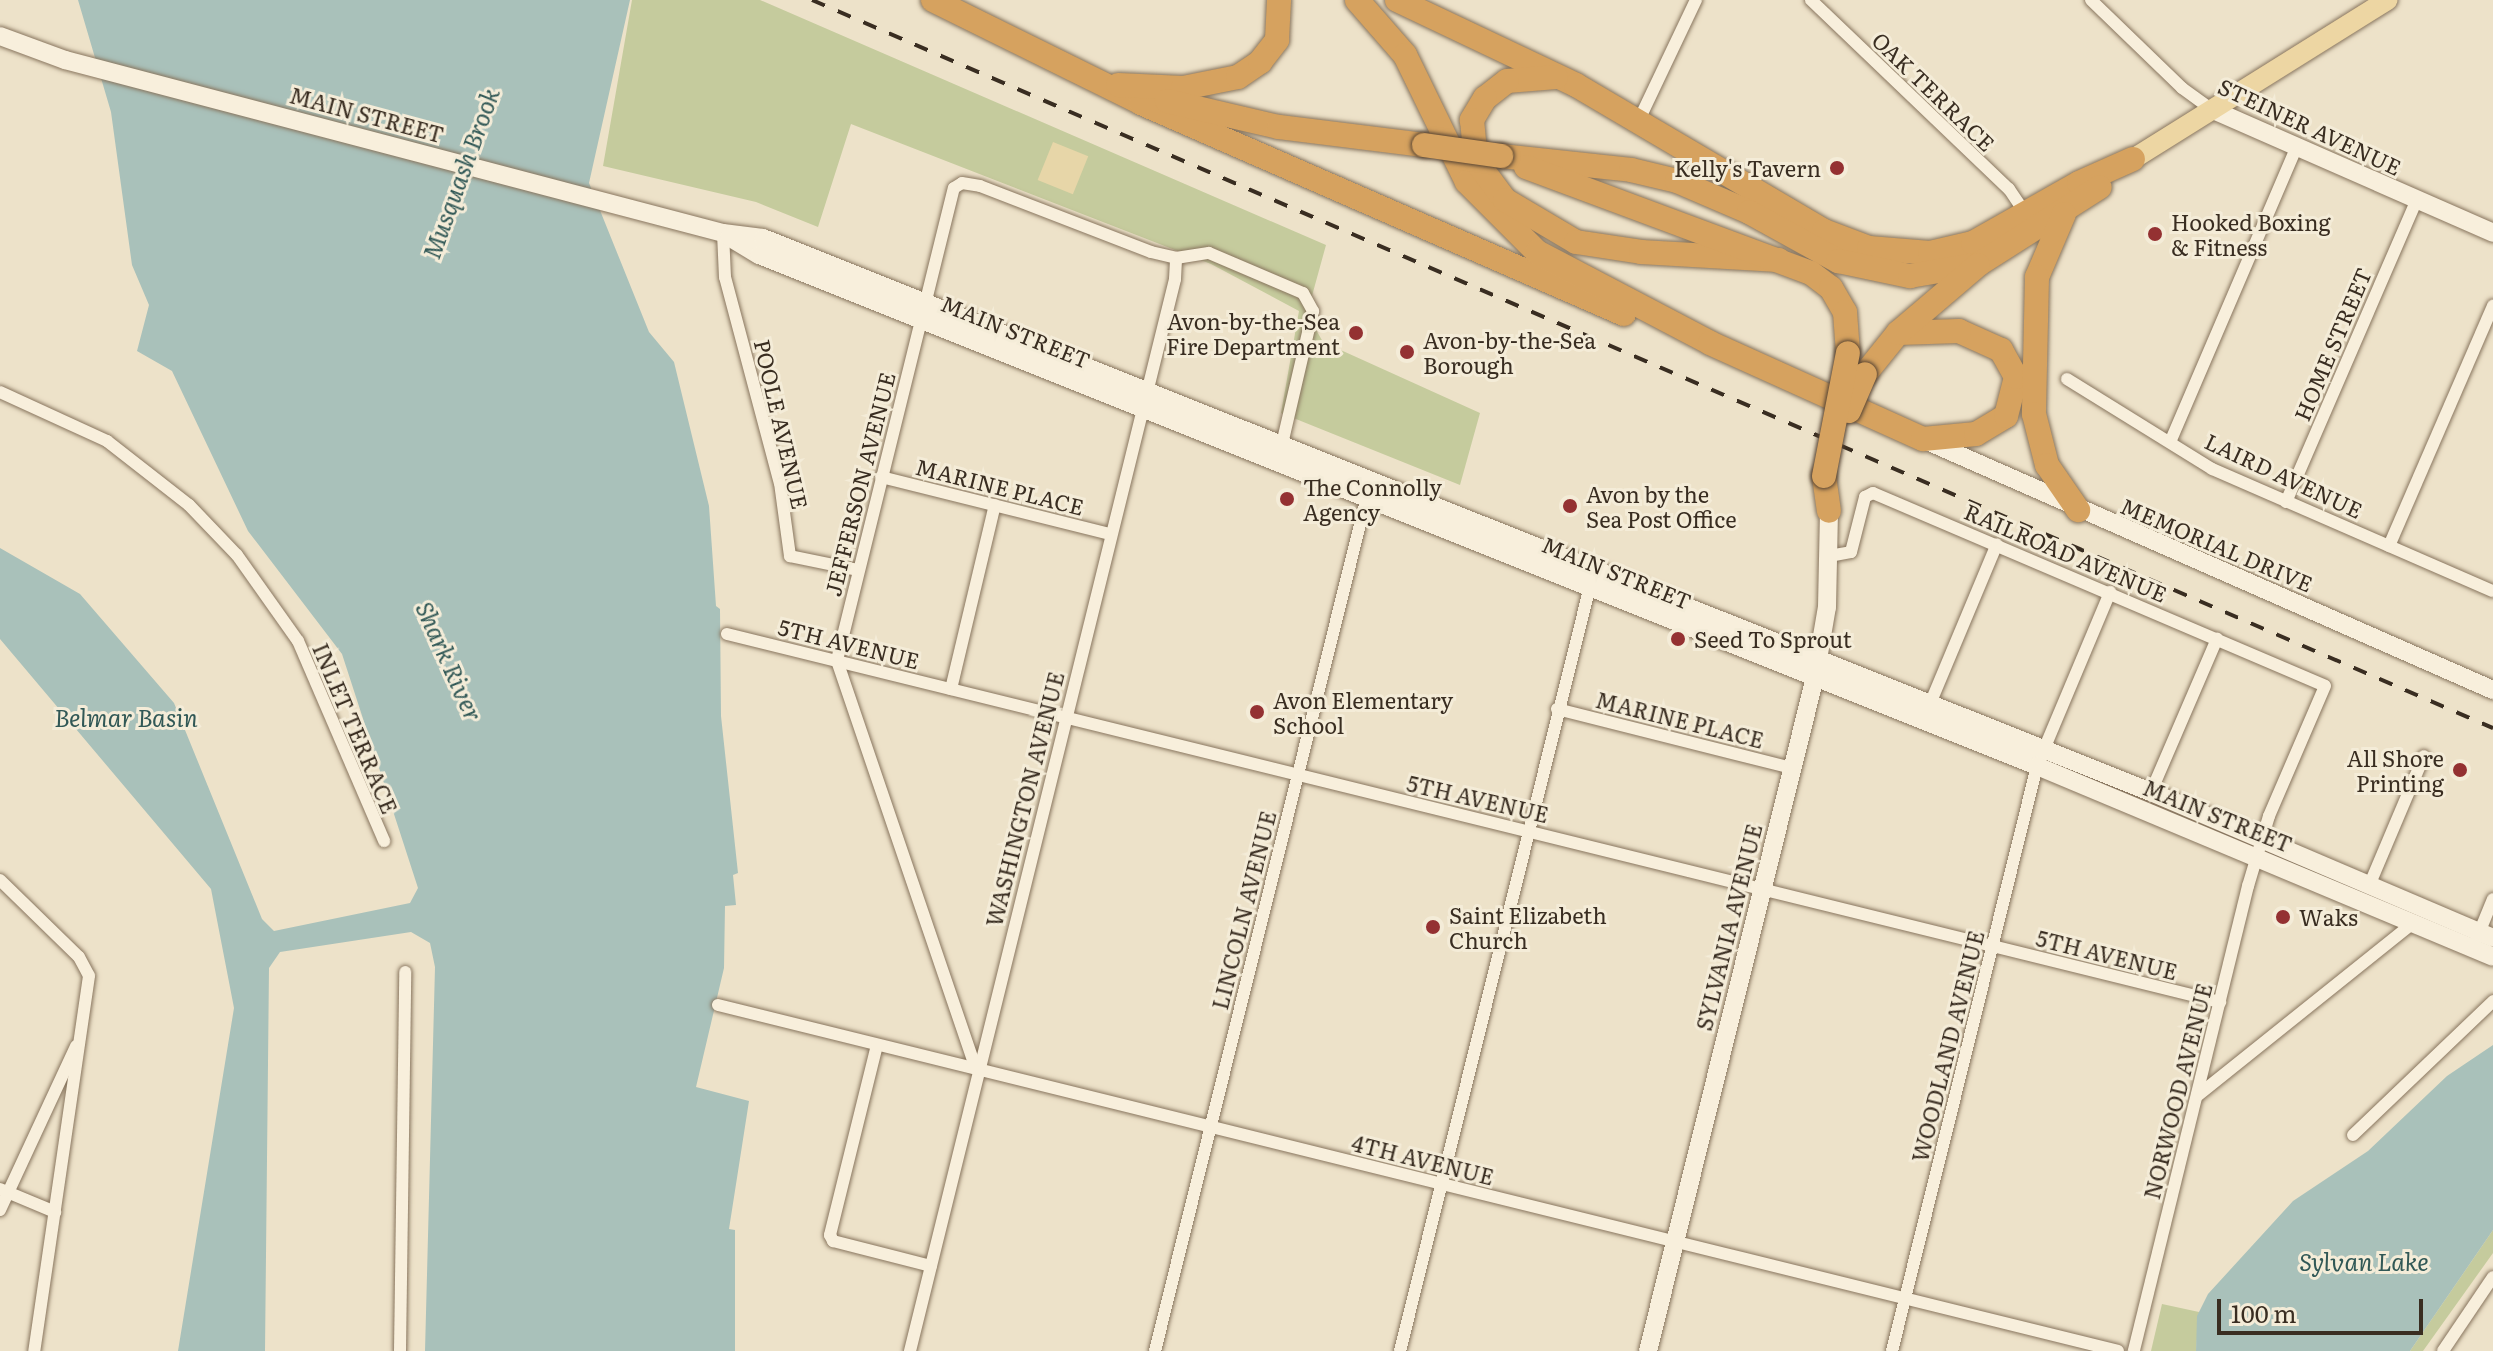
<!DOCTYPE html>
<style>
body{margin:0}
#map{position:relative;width:2493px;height:1351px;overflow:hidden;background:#ede2c9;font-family:Literata,serif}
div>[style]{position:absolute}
.green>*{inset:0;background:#c5cb9d}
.sand>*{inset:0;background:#e7d6a8;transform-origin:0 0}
.water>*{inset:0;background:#a9c1ba}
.roads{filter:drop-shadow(0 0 2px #88755e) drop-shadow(0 0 2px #88755e)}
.street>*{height:12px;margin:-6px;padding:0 6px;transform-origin:6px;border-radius:6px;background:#f8efdc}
.secondary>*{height:18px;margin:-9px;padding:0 9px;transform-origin:9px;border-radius:9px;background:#f8efdc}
.primary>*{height:20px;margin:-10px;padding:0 10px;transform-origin:10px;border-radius:10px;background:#edd6a3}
.highway>*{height:24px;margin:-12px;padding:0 12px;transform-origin:12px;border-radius:12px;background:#d6a25f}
.rail>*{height:4px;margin-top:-2px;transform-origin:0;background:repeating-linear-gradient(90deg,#392d21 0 14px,transparent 0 28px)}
.bridges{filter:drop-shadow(0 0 2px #564332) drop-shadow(0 0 2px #564332)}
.highway-bridge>*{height:24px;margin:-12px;padding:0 12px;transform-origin:12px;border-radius:12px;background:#d6a25f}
.dots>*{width:22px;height:22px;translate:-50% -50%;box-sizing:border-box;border:4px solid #f4ecd8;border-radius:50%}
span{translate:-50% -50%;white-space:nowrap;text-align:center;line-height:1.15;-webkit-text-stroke:6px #f4ecd8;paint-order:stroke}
.street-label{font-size:22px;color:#392d21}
.poi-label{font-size:22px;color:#392d21}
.right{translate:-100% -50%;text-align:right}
.left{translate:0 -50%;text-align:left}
.water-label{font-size:24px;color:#315856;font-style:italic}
.scale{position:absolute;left:2217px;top:1299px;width:206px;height:36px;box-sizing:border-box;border:4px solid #392d21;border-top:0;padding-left:10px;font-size:24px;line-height:28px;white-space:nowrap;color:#392d21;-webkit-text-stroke:6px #f4ecd8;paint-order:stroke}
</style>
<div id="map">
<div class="green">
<i style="clip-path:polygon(632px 0,760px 0,1326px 245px,1307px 314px,1323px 342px,1480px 413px,1460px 485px,1281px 413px,1299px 311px,1211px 264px,851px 124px,818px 227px,756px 202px,603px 166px)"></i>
<i style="clip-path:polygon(2493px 1230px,2493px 1253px,2423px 1351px,2410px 1351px)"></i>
<i style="clip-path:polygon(2162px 1304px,2199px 1312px,2196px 1351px,2151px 1351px)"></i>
</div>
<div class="sand">
<i style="left:1053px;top:142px;width:38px;height:41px;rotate:22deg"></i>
</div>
<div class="water">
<i style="clip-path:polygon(78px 0,630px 0,589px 183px,649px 332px,674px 362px,709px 506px,716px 606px,720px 609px,721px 716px,738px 873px,733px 875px,736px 905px,725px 906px,724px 968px,696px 1087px,749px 1101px,729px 1229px,735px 1230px,735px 1351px,425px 1351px,435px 967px,430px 943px,411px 932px,280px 952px,269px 968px,265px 1351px,178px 1351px,234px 1008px,211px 889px,0 639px,0 548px,80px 594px,174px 703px,262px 919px,274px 931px,410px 903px,418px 888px,342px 654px,248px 531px,172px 371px,137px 351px,149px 305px,132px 265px,111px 112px)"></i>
<i style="clip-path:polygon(2493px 1045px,2493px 1230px,2410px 1351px,2196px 1351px,2197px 1316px,2208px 1294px,2293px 1201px,2368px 1151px,2447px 1076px)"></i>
</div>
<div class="roads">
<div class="street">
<i style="left:1811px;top:0;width:274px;rotate:43.7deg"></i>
<i style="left:2009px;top:189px;width:30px;rotate:56deg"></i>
<i style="left:2091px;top:0;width:127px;rotate:44deg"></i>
<i style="left:2182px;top:88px;width:36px;rotate:36deg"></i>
<i style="left:1639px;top:120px;width:133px;rotate:-64.6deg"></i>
<i style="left:723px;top:233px;width:44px;rotate:87.4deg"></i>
<i style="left:725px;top:277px;width:213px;rotate:75.1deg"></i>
<i style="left:780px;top:483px;width:74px;rotate:82.2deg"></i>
<i style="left:790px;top:556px;width:69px;rotate:11.6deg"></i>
<i style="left:2067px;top:379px;width:171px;rotate:31.8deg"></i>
<i style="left:2212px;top:469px;width:306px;rotate:23.5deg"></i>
<i style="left:0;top:392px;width:118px;rotate:24.6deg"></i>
<i style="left:107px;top:441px;width:104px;rotate:38deg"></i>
<i style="left:189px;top:505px;width:69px;rotate:46.2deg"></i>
<i style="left:237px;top:555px;width:105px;rotate:54.7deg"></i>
<i style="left:298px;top:641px;width:218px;rotate:66.7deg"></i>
<i style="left:2171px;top:440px;width:317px;rotate:-66.8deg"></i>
<i style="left:881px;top:477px;width:236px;rotate:14deg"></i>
<i style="left:2286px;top:502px;width:327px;rotate:-66.6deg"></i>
<i style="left:2389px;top:546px;width:262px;rotate:-66.6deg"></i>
<i style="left:1829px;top:556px;width:22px;rotate:-10deg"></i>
<i style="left:1851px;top:552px;width:57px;rotate:-75.7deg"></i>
<i style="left:1865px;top:497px;width:9px;rotate:-27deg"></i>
<i style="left:1873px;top:493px;width:491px;rotate:23.1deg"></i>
<i style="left:2325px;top:686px;width:142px;rotate:113.3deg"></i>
<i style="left:2269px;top:816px;width:73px;rotate:106.7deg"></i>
<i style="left:2248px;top:886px;width:479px;rotate:103.8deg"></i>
<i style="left:727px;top:634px;width:1538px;rotate:13.85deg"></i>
<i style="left:951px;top:689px;width:189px;rotate:-76.6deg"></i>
<i style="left:1930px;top:704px;width:173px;rotate:-67.3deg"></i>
<i style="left:1557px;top:709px;width:242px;rotate:14.1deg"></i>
<i style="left:2151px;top:792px;width:167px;rotate:-66.7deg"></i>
<i style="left:0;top:880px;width:110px;rotate:44.3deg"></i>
<i style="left:79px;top:957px;width:21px;rotate:62deg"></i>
<i style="left:89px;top:976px;width:379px;rotate:98.3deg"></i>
<i style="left:2369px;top:886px;width:141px;rotate:-67.1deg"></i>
<i style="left:2477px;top:938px;width:42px;rotate:-67.7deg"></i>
<i style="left:718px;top:1005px;width:1442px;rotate:13.88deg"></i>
<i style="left:877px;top:1045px;width:196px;rotate:103.9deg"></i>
<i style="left:830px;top:1235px;width:7px;rotate:63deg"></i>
<i style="left:833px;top:1241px;width:101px;rotate:14.3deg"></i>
<i style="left:976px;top:1069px;width:432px;rotate:-108.8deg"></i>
<i style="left:837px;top:660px;width:486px;rotate:-76.1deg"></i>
<i style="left:954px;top:188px;width:9px;rotate:-32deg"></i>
<i style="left:962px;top:183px;width:18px;rotate:9deg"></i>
<i style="left:980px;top:186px;width:183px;rotate:21.1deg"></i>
<i style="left:1151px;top:252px;width:26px;rotate:13deg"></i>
<i style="left:1176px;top:258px;width:33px;rotate:-9deg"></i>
<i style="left:1209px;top:253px;width:102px;rotate:23.1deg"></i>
<i style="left:1303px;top:293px;width:21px;rotate:61deg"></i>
<i style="left:1313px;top:311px;width:137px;rotate:103.1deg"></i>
<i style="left:2197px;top:1096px;width:277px;rotate:-38.7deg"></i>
<i style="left:2353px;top:1135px;width:194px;rotate:-43.7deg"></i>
<i style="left:0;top:1189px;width:60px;rotate:22.7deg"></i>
<i style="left:0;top:1210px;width:181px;rotate:-65.1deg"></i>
<i style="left:400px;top:1351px;width:379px;rotate:-89.2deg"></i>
<i style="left:910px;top:1351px;width:1104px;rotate:-76.11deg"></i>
<i style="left:1175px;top:279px;width:21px;rotate:-87deg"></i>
<i style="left:1155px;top:1351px;width:885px;rotate:-76.07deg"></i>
<i style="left:1400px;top:1351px;width:792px;rotate:-76.05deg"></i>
<i style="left:1892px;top:1351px;width:603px;rotate:-76.08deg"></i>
<i style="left:2037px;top:766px;width:189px;rotate:-67.2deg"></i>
<i style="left:2443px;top:1351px;width:89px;rotate:-56deg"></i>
</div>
<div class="secondary">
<i style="left:0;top:36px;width:69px;rotate:20.3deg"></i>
<i style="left:65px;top:60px;width:680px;rotate:14.73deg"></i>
<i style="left:723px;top:233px;width:40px;rotate:7.1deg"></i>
<i style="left:763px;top:238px;width:1494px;rotate:21.76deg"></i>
<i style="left:2151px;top:792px;width:372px;rotate:23.1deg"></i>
<i style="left:2211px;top:109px;width:308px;rotate:23.7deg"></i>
<i style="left:729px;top:237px;width:35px;rotate:31deg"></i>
<i style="left:759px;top:255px;width:1376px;rotate:21.79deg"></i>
<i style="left:2037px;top:766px;width:494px;rotate:22.7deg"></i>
<i style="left:1925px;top:440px;width:621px;rotate:23.76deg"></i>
<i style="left:1648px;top:1351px;width:694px;rotate:-76.08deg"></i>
<i style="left:1815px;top:677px;width:71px;rotate:-80.3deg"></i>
<i style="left:1827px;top:607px;width:96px;rotate:-88.8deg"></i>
</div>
<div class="primary">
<i style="left:2133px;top:159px;width:300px;rotate:-32deg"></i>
</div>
<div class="highway">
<i style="left:933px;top:0;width:232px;rotate:26.3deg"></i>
<i style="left:1141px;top:103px;width:527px;rotate:23.6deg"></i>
<i style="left:1357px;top:0;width:73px;rotate:48.9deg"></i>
<i style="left:1405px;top:55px;width:141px;rotate:64deg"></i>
<i style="left:1467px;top:182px;width:99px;rotate:45deg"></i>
<i style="left:1537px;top:252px;width:195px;rotate:27.7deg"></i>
<i style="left:1710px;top:343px;width:234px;rotate:24.3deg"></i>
<i style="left:1923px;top:439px;width:53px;rotate:-5.4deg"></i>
<i style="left:1976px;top:434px;width:35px;rotate:-31deg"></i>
<i style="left:2006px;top:416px;width:40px;rotate:-75.6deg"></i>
<i style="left:2016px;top:377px;width:31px;rotate:-119deg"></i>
<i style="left:2001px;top:350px;width:46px;rotate:-155.7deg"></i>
<i style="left:1959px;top:331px;width:61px;rotate:178.1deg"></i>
<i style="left:1397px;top:0;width:198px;rotate:25.4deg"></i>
<i style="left:1576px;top:85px;width:288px;rotate:30.5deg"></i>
<i style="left:1824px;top:231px;width:48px;rotate:20.7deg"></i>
<i style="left:1869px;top:248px;width:61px;rotate:4.7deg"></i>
<i style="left:1930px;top:253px;width:44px;rotate:-13.1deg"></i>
<i style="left:1973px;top:243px;width:122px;rotate:-29.5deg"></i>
<i style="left:2079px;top:183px;width:59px;rotate:-24deg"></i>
<i style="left:1556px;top:77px;width:49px;rotate:175.3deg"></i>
<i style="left:1507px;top:81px;width:28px;rotate:142deg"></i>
<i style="left:1485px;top:98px;width:26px;rotate:121deg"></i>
<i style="left:1472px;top:120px;width:41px;rotate:84.4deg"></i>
<i style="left:1476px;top:161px;width:49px;rotate:53.4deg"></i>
<i style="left:1505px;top:200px;width:82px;rotate:30.6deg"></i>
<i style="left:1576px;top:242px;width:66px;rotate:8.7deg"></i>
<i style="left:1641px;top:252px;width:138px;rotate:3.3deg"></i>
<i style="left:1118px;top:85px;width:65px;rotate:2.6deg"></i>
<i style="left:1183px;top:88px;width:56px;rotate:-11.3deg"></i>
<i style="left:1238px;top:77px;width:27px;rotate:-34deg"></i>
<i style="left:1260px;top:62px;width:28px;rotate:-52deg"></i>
<i style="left:1277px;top:40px;width:40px;rotate:-87.1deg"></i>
<i style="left:1167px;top:101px;width:115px;rotate:13.1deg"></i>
<i style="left:1279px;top:127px;width:146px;rotate:7.1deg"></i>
<i style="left:1501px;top:156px;width:131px;rotate:6.1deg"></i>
<i style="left:1631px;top:170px;width:47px;rotate:13.4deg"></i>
<i style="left:1677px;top:181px;width:78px;rotate:23.3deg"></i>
<i style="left:1749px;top:212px;width:102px;rotate:28.8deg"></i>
<i style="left:1838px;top:261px;width:74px;rotate:11.8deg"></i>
<i style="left:1910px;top:276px;width:70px;rotate:-9.9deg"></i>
<i style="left:1979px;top:264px;width:143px;rotate:-32.5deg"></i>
<i style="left:1526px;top:167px;width:304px;rotate:20.4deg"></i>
<i style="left:1811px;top:273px;width:25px;rotate:37deg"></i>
<i style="left:1831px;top:288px;width:28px;rotate:60deg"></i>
<i style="left:1845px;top:312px;width:41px;rotate:85.8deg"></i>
<i style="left:2064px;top:214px;width:69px;rotate:113.2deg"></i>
<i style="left:2037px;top:277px;width:137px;rotate:91.3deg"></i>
<i style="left:2034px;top:414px;width:53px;rotate:75.7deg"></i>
<i style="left:2047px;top:465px;width:55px;rotate:55.4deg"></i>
<i style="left:1865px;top:374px;width:53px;rotate:-51.2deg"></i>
<i style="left:1898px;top:333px;width:105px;rotate:-40.4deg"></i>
<i style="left:1824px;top:476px;width:35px;rotate:82deg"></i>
</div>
</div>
<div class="rail">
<i style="left:812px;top:0;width:1832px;rotate:23.42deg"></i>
</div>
<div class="bridges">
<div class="highway-bridge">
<i style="left:1424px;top:145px;width:78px;rotate:8.1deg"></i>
<i style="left:1849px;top:411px;width:40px;rotate:-66.6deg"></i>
<i style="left:1824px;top:476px;width:125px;rotate:-79deg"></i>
</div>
</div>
<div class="dots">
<i style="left:1837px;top:168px;background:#943132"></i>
<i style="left:2155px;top:234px;background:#943132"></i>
<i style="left:1356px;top:333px;background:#943132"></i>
<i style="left:1407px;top:352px;background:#943132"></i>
<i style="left:1287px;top:499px;background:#943132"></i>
<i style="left:1570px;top:506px;background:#943132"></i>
<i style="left:1678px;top:639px;background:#943132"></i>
<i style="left:1257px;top:712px;background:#943132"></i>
<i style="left:2460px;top:770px;background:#943132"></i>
<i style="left:2283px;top:917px;background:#943132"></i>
<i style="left:1433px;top:927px;background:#943132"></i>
</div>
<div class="street-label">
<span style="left:1934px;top:91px;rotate:44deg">OAK TERRACE</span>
<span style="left:367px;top:114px;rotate:15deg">MAIN STREET</span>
<span style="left:2310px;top:126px;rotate:25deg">STEINER AVENUE</span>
<span style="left:1016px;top:331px;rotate:22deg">MAIN STREET</span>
<span style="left:2332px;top:344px;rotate:-67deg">HOME STREET</span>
<span style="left:782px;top:424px;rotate:77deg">POOLE AVENUE</span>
<span style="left:2284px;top:475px;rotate:25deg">LAIRD AVENUE</span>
<span style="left:859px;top:484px;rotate:-76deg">JEFFERSON AVENUE</span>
<span style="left:1000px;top:486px;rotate:14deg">MARINE PLACE</span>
<span style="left:2217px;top:544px;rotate:23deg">MEMORIAL DRIVE</span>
<span style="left:2066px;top:552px;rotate:23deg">RAILROAD AVENUE</span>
<span style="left:1617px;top:572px;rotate:22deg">MAIN STREET</span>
<span style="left:849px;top:643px;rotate:14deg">5TH AVENUE</span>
<span style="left:1680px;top:719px;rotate:14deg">MARINE PLACE</span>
<span style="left:356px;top:728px;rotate:67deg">INLET TERRACE</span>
<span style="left:1478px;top:798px;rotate:13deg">5TH AVENUE</span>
<span style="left:1024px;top:799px;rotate:-76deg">WASHINGTON AVENUE</span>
<span style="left:2218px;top:815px;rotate:22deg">MAIN STREET</span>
<span style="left:1243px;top:910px;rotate:-76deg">LINCOLN AVENUE</span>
<span style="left:1728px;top:927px;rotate:-76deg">SYLVANIA AVENUE</span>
<span style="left:2107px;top:954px;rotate:14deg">5TH AVENUE</span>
<span style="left:1947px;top:1046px;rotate:-76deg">WOODLAND AVENUE</span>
<span style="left:2177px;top:1091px;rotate:-76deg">NORWOOD AVENUE</span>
<span style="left:1423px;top:1159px;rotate:14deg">4TH AVENUE</span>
</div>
<div class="poi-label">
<span class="right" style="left:1821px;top:168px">Kelly's Tavern</span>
<span class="left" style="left:2171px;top:234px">Hooked Boxing<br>&amp; Fitness</span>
<span class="right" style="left:1340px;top:333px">Avon-by-the-Sea<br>Fire Department</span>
<span class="left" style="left:1423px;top:352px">Avon-by-the-Sea<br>Borough</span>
<span class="left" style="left:1303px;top:499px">The Connolly<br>Agency</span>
<span class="left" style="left:1586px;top:506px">Avon by the<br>Sea Post Office</span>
<span class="left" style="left:1694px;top:639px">Seed To Sprout</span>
<span class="left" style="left:1273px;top:712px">Avon Elementary<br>School</span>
<span class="right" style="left:2444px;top:770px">All Shore<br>Printing</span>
<span class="left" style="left:1449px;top:927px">Saint Elizabeth<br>Church</span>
<span class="left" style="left:2299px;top:917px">Waks</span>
</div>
<div class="water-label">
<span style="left:460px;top:173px;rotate:-70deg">Musquash Brook</span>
<span style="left:450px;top:661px;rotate:66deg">Shark River</span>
<span style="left:126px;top:717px">Belmar Basin</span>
<span style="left:2364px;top:1261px">Sylvan Lake</span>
</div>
<div class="scale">100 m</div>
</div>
